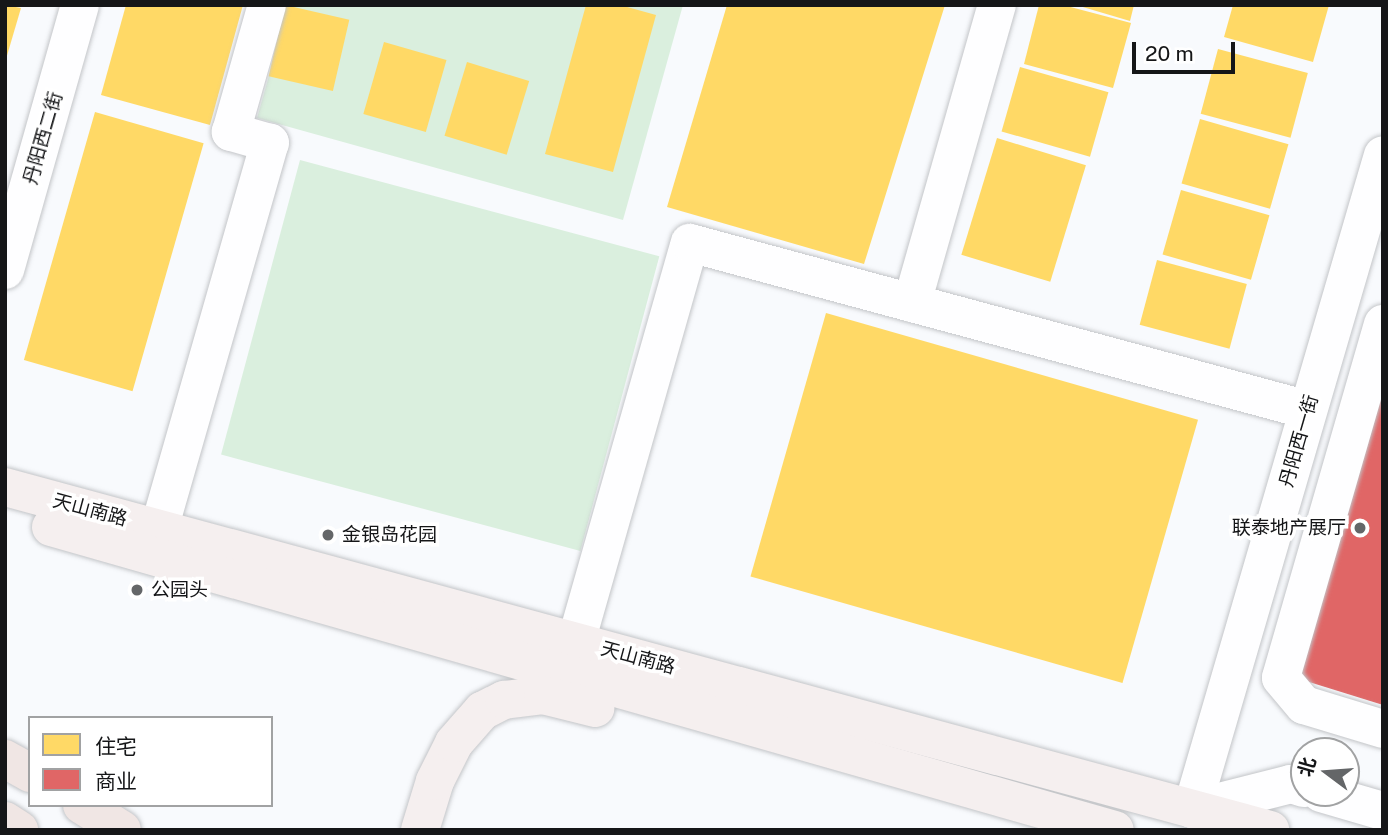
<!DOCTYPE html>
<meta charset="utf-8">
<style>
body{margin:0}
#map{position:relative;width:1388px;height:835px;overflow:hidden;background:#f8fafd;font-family:"Public Sans","Noto Sans SC",sans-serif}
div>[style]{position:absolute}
.green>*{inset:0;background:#daefde;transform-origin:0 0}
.homes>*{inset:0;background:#ffd966;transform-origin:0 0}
.shops>*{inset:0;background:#e06666}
.roads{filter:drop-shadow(0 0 2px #c3c5c8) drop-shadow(0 0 2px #c3c5c8)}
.minor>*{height:38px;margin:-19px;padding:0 19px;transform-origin:19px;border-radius:19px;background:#fefeff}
.major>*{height:38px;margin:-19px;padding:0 19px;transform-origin:19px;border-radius:19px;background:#f5efef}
.highway>*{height:38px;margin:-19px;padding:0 19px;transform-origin:19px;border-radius:19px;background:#f0e6e4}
.dots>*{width:19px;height:19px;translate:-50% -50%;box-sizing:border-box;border:4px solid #fff;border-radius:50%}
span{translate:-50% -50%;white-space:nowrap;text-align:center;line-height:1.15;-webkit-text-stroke:7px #fff;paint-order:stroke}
.street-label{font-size:19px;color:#151618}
.poi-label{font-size:19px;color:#151618}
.right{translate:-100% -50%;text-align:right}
.left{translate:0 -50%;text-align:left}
.frame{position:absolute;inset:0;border:7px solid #151618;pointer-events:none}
.legend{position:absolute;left:28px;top:716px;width:245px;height:91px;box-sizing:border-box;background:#fff;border:2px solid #a1a2a3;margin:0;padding:9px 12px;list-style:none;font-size:21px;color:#151618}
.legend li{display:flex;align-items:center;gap:14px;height:35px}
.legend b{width:35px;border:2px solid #a1a2a3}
.north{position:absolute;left:1290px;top:737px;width:70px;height:70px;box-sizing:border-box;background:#fff;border:2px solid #a1a2a3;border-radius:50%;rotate:286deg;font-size:19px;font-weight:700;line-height:28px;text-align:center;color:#151618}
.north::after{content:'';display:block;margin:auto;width:24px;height:32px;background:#646668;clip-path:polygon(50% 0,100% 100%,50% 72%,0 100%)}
.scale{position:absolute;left:1132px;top:42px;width:103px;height:32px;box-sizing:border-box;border:4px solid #151618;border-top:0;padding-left:9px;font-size:21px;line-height:24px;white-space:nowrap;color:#151618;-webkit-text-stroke:5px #fff;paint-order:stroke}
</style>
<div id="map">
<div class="green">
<i style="clip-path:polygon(289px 5px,683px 5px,623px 220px,257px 118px)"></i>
<i style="left:300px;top:160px;width:372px;height:305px;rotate:15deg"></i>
</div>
<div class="homes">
<i style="clip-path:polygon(5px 5px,21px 8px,6px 59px,5px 59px)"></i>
<i style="clip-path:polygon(126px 5px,243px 5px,210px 125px,101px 95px)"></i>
<i style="left:285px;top:5px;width:66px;height:73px;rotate:13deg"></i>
<i style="clip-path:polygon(586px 5px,620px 5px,656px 15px,613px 172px,545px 154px)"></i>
<i style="clip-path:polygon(727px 5px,945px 5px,864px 264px,667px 207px)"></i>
<i style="clip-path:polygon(1039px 5px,1063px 5px,1131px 23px,1113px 88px,1024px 64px)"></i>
<i style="clip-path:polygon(1076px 5px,1134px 5px,1130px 21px)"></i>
<i style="clip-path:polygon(1233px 5px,1329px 5px,1313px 62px,1224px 37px)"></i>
<i style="left:384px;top:42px;width:65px;height:75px;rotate:16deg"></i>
<i style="left:1218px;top:49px;width:93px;height:67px;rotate:15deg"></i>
<i style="left:467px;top:62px;width:65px;height:77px;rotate:17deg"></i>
<i style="left:1020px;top:67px;width:92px;height:67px;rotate:16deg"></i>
<i style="left:95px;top:112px;width:113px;height:258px;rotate:16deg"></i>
<i style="left:1200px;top:119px;width:92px;height:67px;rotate:16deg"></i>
<i style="left:997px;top:138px;width:93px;height:122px;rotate:17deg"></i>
<i style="left:1181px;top:190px;width:92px;height:67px;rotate:16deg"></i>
<i style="left:1157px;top:260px;width:93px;height:67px;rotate:15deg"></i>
<i style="left:826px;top:313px;width:387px;height:274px;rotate:16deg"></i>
</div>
<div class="shops">
<i style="clip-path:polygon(1383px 381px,1383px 705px,1293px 677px)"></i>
</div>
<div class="roads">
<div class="minor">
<i style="left:5px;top:270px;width:275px;rotate:-74.2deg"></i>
<i style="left:912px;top:303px;width:310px;rotate:-74.1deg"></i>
<i style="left:1383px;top:324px;width:368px;rotate:106.1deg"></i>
<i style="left:1281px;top:678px;width:35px;rotate:50deg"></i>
<i style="left:1304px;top:705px;width:83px;rotate:16.9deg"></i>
<i style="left:159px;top:529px;width:402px;rotate:-74deg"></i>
<i style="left:270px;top:143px;width:41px;rotate:-164.2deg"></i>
<i style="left:231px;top:132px;width:132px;rotate:-74.2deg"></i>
<i style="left:576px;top:642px;width:415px;rotate:-74.1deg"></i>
<i style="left:690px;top:243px;width:640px;rotate:15.12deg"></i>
<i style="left:1304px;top:788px;width:14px;rotate:-163deg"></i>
<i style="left:1291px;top:784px;width:102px;rotate:165.8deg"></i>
<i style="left:1192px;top:809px;width:681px;rotate:-73.72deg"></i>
<i style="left:1321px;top:793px;width:65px;rotate:16.2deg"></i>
</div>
<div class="major">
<i style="left:5px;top:487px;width:1311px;rotate:15.17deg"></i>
<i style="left:51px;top:527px;width:1106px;rotate:15.9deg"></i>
<i style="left:420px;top:830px;width:51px;rotate:-73deg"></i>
<i style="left:435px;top:781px;width:42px;rotate:-63.4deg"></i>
<i style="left:454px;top:743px;width:43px;rotate:-48.8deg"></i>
<i style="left:482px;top:711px;width:25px;rotate:-27deg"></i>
<i style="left:504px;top:700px;width:39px;rotate:-7deg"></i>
<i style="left:543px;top:695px;width:54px;rotate:14deg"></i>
</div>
<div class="highway">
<i style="left:5px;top:759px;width:29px;rotate:29deg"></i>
<i style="left:82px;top:805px;width:47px;rotate:32deg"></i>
<i style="left:5px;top:821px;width:17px;rotate:33deg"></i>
</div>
</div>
<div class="dots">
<i style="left:1360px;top:528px;background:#646668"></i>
<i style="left:328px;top:535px;background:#646668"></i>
<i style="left:137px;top:590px;background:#646668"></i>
</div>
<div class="street-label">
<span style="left:43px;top:138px;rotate:-74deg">丹阳西二街</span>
<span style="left:1299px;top:441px;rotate:-74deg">丹阳西一街</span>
<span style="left:90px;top:510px;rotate:15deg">天山南路</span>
<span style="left:638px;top:658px;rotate:15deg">天山南路</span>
</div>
<div class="poi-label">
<span class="right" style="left:1346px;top:528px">联泰地产展厅</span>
<span class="left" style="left:342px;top:535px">金银岛花园</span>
<span class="left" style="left:151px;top:590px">公园头</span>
</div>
<div class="frame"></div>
<ul class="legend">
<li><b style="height:19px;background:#ffd966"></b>住宅</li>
<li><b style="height:19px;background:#e06666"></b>商业</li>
</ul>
<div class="north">北</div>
<div class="scale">20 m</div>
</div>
